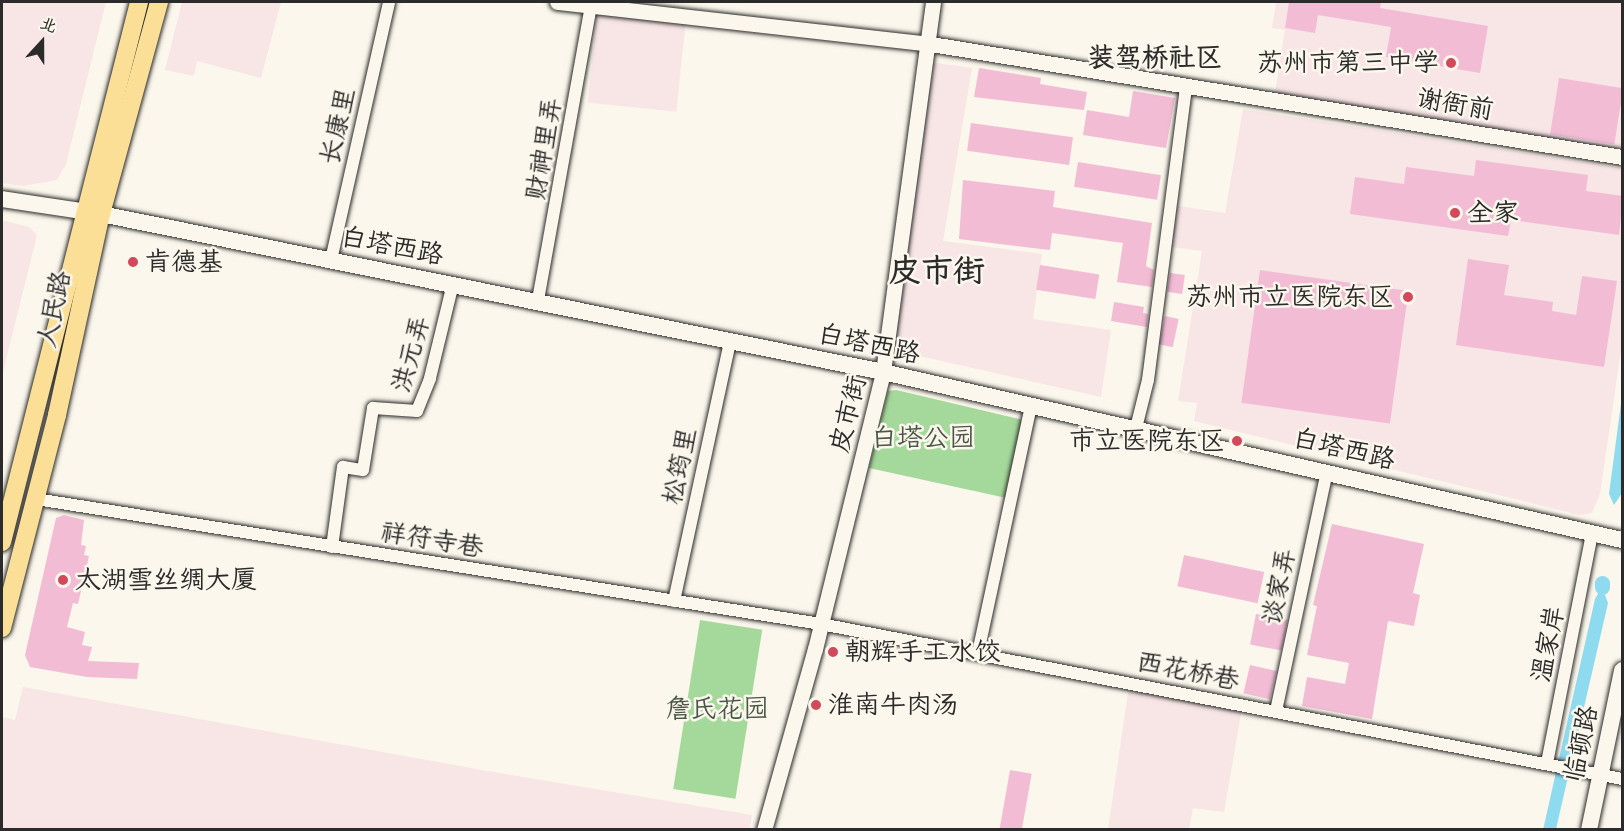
<!DOCTYPE html>
<meta charset="utf-8">
<style>
body{margin:0}
#map{position:relative;width:1624px;height:831px;overflow:hidden;background:#fbf7ec;font-family:Caveat,"LXGW WenKai TC",sans-serif}
div>[style]{position:absolute}
.built>*{inset:0;background:#f8e5e5;transform-origin:0 0}
.green>*{inset:0;background:#a5d99b;transform-origin:0 0}
.water>*{inset:0;background:#8edaef}
.canal>*{height:15px;margin:-7.5px;padding:0 7.5px;transform-origin:7.5px;border-radius:7.5px;background:#8edaef}
.building>*{inset:0;background:#f2bcd5;transform-origin:0 0}
.roads{filter:drop-shadow(0 0 2px #2b2b2b) drop-shadow(0 0 2px #2b2b2b)}
.minor>*{height:12px;margin:-6px;padding:0 6px;transform-origin:6px;border-radius:6px;background:#fbf7ec}
.tertiary>*{height:15px;margin:-7.5px;padding:0 7.5px;transform-origin:7.5px;border-radius:7.5px;background:#fbf7ec}
.secondary>*{height:16px;margin:-8px;padding:0 8px;transform-origin:8px;border-radius:8px;background:#fbf7ec}
.primary>*{height:18px;margin:-9px;padding:0 9px;transform-origin:9px;border-radius:9px;background:#fbdf96}
.dots>*{width:16px;height:16px;translate:-50% -50%;box-sizing:border-box;border:3px solid #fbf7ec;border-radius:50%}
span{translate:-50% -50%;white-space:nowrap;text-align:center;line-height:1.15;-webkit-text-stroke:5px #fbf7ec;paint-order:stroke}
.poi-label{font-size:26px;color:#2b2b2b}
.right{translate:-100% -50%;text-align:right}
.left{translate:0 -50%;text-align:left}
.street-label{font-size:26px;color:#2b2b2b}
.park-label{font-size:26px;color:#4a5647}
.neighbourhood-label{font-size:27px;color:#2b2b2b;font-weight:700}
.district-label{font-size:32px;color:#2b2b2b;font-weight:700}
.frame{position:absolute;inset:0;border:3px solid #2b2b2b;pointer-events:none}
.north{position:absolute;left:12px;top:12px;width:60px;height:60px;-webkit-text-stroke:4px #fbf7ec;paint-order:stroke;rotate:21deg;font-size:16px;font-weight:700;line-height:24px;text-align:center;color:#2b2b2b}
.north::after{content:'';display:block;margin:auto;width:21px;height:27px;background:#2b2b2b;clip-path:polygon(50% 0,100% 100%,50% 72%,0 100%)}
</style>
<div id="map">
<div class="built">
<i style="clip-path:polygon(2px 2px,106px 2px,66px 164px,57px 180px,23px 186px,2px 183px)"></i>
<i style="clip-path:polygon(182px 2px,281px 2px,261px 78px,197px 61px,194px 76px,165px 70px)"></i>
<i style="clip-path:polygon(1276px 2px,1622px 2px,1622px 151px,1274px 98px,1285px 30px,1272px 28px)"></i>
<i style="left:597px;top:14px;width:89px;height:89px;rotate:6deg"></i>
<i style="clip-path:polygon(930px 62px,972px 68px,943px 241px,1042px 254px,1033px 319px,1111px 330px,1101px 397px,893px 350px)"></i>
<i style="clip-path:polygon(1243px 109px,1622px 168px,1622px 343px,1600px 494px,1592px 513px,1580px 515px,1194px 421px,1197px 403px,1178px 401px,1202px 251px,1165px 246px,1172px 205px,1225px 213px)"></i>
<i style="clip-path:polygon(2px 220px,29px 227px,37px 235px,2px 376px)"></i>
<i style="clip-path:polygon(1129px 686px,1242px 708px,1224px 812px,1193px 808px,1189px 829px,1108px 830px)"></i>
<i style="clip-path:polygon(23px 687px,493px 772px,752px 815px,749px 830px,2px 829px,2px 717px,15px 720px)"></i>
</div>
<div class="green">
<i style="clip-path:polygon(896px 390px,1028px 421px,1011px 499px,869px 468px,888px 391px)"></i>
<i style="left:700px;top:620px;width:63px;height:171px;rotate:9deg"></i>
</div>
<div class="water">
<i style="clip-path:polygon(1622px 396px,1622px 493px,1614px 505px,1609px 494px)"></i>
<i style="clip-path:polygon(1602px 587px,1608px 603px,1556px 829px,1543px 830px,1595px 599px)"></i>
</div>
<div class="canal">
<i style="left:1602px;top:587px;width:4px;rotate:-90deg"></i>
</div>
<div class="building">
<i style="clip-path:polygon(1289px 2px,1381px 2px,1380px 8px,1488px 26px,1480px 73px,1386px 57px,1391px 27px,1318px 15px,1315px 33px,1285px 28px)"></i>
<i style="clip-path:polygon(979px 68px,1041px 78px,1040px 84px,1087px 92px,1084px 110px,974px 97px)"></i>
<i style="left:1559px;top:78px;width:65px;height:57px;rotate:9deg"></i>
<i style="clip-path:polygon(1133px 91px,1175px 98px,1166px 148px,1083px 135px,1087px 110px,1129px 117px)"></i>
<i style="left:971px;top:123px;width:103px;height:28px;rotate:8deg"></i>
<i style="clip-path:polygon(1476px 160px,1588px 175px,1586px 191px,1623px 196px,1619px 235px,1511px 220px,1508px 236px,1350px 214px,1355px 177px,1404px 184px,1406px 167px,1474px 176px)"></i>
<i style="left:1078px;top:162px;width:84px;height:25px;rotate:9deg"></i>
<i style="clip-path:polygon(963px 180px,1055px 191px,1053px 207px,1152px 223px,1146px 266px,1154px 270px,1152px 287px,1117px 282px,1123px 243px,1052px 233px,1050px 250px,959px 239px)"></i>
<i style="clip-path:polygon(1468px 259px,1509px 265px,1504px 295px,1553px 302px,1552px 311px,1576px 315px,1582px 276px,1617px 281px,1604px 367px,1456px 345px)"></i>
<i style="left:1040px;top:265px;width:60px;height:25px;rotate:9deg"></i>
<i style="left:1260px;top:270px;width:150px;height:134px;rotate:8deg"></i>
<i style="left:1170px;top:273px;width:15px;height:19px;rotate:8deg"></i>
<i style="clip-path:polygon(1114px 302px,1144px 307px,1143px 313px,1148px 314px,1147px 327px,1111px 321px)"></i>
<i style="left:1165px;top:316px;width:14px;height:29px;rotate:12deg"></i>
<i style="clip-path:polygon(64px 515px,84px 520px,81px 545px,86px 546px,84px 555px,89px 556px,78px 604px,73px 603px,67px 627px,85px 632px,82px 645px,92px 647px,88px 661px,139px 663px,137px 679px,87px 677px,30px 667px,25px 655px,56px 518px)"></i>
<i style="clip-path:polygon(1332px 524px,1424px 544px,1413px 593px,1420px 595px,1414px 626px,1388px 621px,1372px 719px,1302px 706px,1307px 677px,1345px 684px,1349px 663px,1307px 655px,1317px 606px,1313px 605px)"></i>
<i style="left:1184px;top:555px;width:82px;height:32px;rotate:12deg"></i>
<i style="left:1256px;top:614px;width:32px;height:31px;rotate:11deg"></i>
<i style="left:1250px;top:665px;width:27px;height:29px;rotate:13deg"></i>
<i style="left:1010px;top:770px;width:22px;height:61px;rotate:10deg"></i>
</div>
<div class="roads">
<div class="minor">
<i style="left:331px;top:260px;width:264px;rotate:-77.3deg"></i>
<i style="left:538px;top:300px;width:299px;rotate:-79.8deg"></i>
<i style="left:1136px;top:428px;width:49px;rotate:-76deg"></i>
<i style="left:1148px;top:380px;width:295px;rotate:-82.6deg"></i>
<i style="left:36px;top:499px;width:795px;rotate:9.05deg"></i>
<i style="left:821px;top:624px;width:816px;rotate:10.95deg"></i>
<i style="left:332px;top:547px;width:81px;rotate:-82.2deg"></i>
<i style="left:343px;top:467px;width:20px;rotate:9deg"></i>
<i style="left:363px;top:470px;width:63px;rotate:-80.8deg"></i>
<i style="left:373px;top:408px;width:44px;rotate:3.9deg"></i>
<i style="left:417px;top:411px;width:35px;rotate:-68deg"></i>
<i style="left:430px;top:378px;width:97px;rotate:-76.3deg"></i>
<i style="left:674px;top:601px;width:266px;rotate:-77.8deg"></i>
<i style="left:978px;top:653px;width:254px;rotate:-77.9deg"></i>
<i style="left:1276px;top:711px;width:245px;rotate:-78deg"></i>
<i style="left:1547px;top:763px;width:234px;rotate:-78.9deg"></i>
</div>
<div class="tertiary">
<i style="left:557px;top:2px;width:370px;rotate:6.4deg"></i>
<i style="left:925px;top:43px;width:706px;rotate:9.29deg"></i>
<i style="left:764px;top:830px;width:188px;rotate:-74.3deg"></i>
<i style="left:815px;top:649px;width:285px;rotate:-76.2deg"></i>
<i style="left:883px;top:372px;width:373px;rotate:-82.3deg"></i>
</div>
<div class="secondary">
<i style="left:2px;top:199px;width:100px;rotate:8.6deg"></i>
<i style="left:101px;top:214px;width:798px;rotate:11.42deg"></i>
<i style="left:883px;top:372px;width:758px;rotate:12.81deg"></i>
<i style="left:1589px;top:830px;width:163px;rotate:-78.3deg"></i>
</div>
<div class="primary">
<i style="left:2px;top:542px;width:557px;rotate:-75.76deg"></i>
<i style="left:2px;top:628px;width:220px;rotate:-75.5deg"></i>
<i style="left:57px;top:415px;width:206px;rotate:-77.7deg"></i>
<i style="left:101px;top:214px;width:220px;rotate:-74.7deg"></i>
</div>
</div>
<div class="dots">
<i style="left:1451px;top:63px;background:#d1495b"></i>
<i style="left:1455px;top:213px;background:#d1495b"></i>
<i style="left:133px;top:262px;background:#d1495b"></i>
<i style="left:1408px;top:297px;background:#d1495b"></i>
<i style="left:1237px;top:441px;background:#d1495b"></i>
<i style="left:63px;top:580px;background:#d1495b"></i>
<i style="left:833px;top:652px;background:#d1495b"></i>
<i style="left:816px;top:705px;background:#d1495b"></i>
</div>
<div class="poi-label">
<span class="right" style="left:1439px;top:63px">苏州市第三中学</span>
<span class="left" style="left:1467px;top:213px">全家</span>
<span class="left" style="left:145px;top:262px">肯德基</span>
<span class="right" style="left:1394px;top:297px">苏州市立医院东区</span>
<span class="right" style="left:1225px;top:441px">市立医院东区</span>
<span class="left" style="left:75px;top:580px">太湖雪丝绸大厦</span>
<span class="left" style="left:845px;top:652px">朝辉手工水饺</span>
<span class="left" style="left:828px;top:705px">淮南牛肉汤</span>
</div>
<div class="street-label">
<span style="left:1455px;top:104px;rotate:10deg">谢衙前</span>
<span style="left:338px;top:126px;rotate:-77deg">长康里</span>
<span style="left:544px;top:149px;rotate:-80deg">财神里弄</span>
<span style="left:392px;top:246px;rotate:11deg">白塔西路</span>
<span style="left:54px;top:309px;rotate:-78deg">人民路</span>
<span style="left:869px;top:344px;rotate:12deg">白塔西路</span>
<span style="left:411px;top:354px;rotate:-74deg">洪元弄</span>
<span style="left:848px;top:414px;rotate:-76deg">皮市街</span>
<span style="left:1344px;top:449px;rotate:13deg">白塔西路</span>
<span style="left:680px;top:466px;rotate:-78deg">松筠里</span>
<span style="left:432px;top:540px;rotate:9deg">祥符寺巷</span>
<span style="left:1279px;top:587px;rotate:-78deg">谈家弄</span>
<span style="left:1548px;top:644px;rotate:-79deg">温家岸</span>
<span style="left:1188px;top:671px;rotate:11deg">西花桥巷</span>
<span style="left:1581px;top:744px;rotate:-78deg">临顿路</span>
</div>
<div class="park-label">
<span style="left:923px;top:438px">白塔公园</span>
<span style="left:717px;top:709px">詹氏花园</span>
</div>
<div class="neighbourhood-label">
<span style="left:1155px;top:58px">装驾桥社区</span>
</div>
<div class="district-label">
<span style="left:937px;top:271px">皮市街</span>
</div>
<div class="frame"></div>
<div class="north">北</div>
</div>
